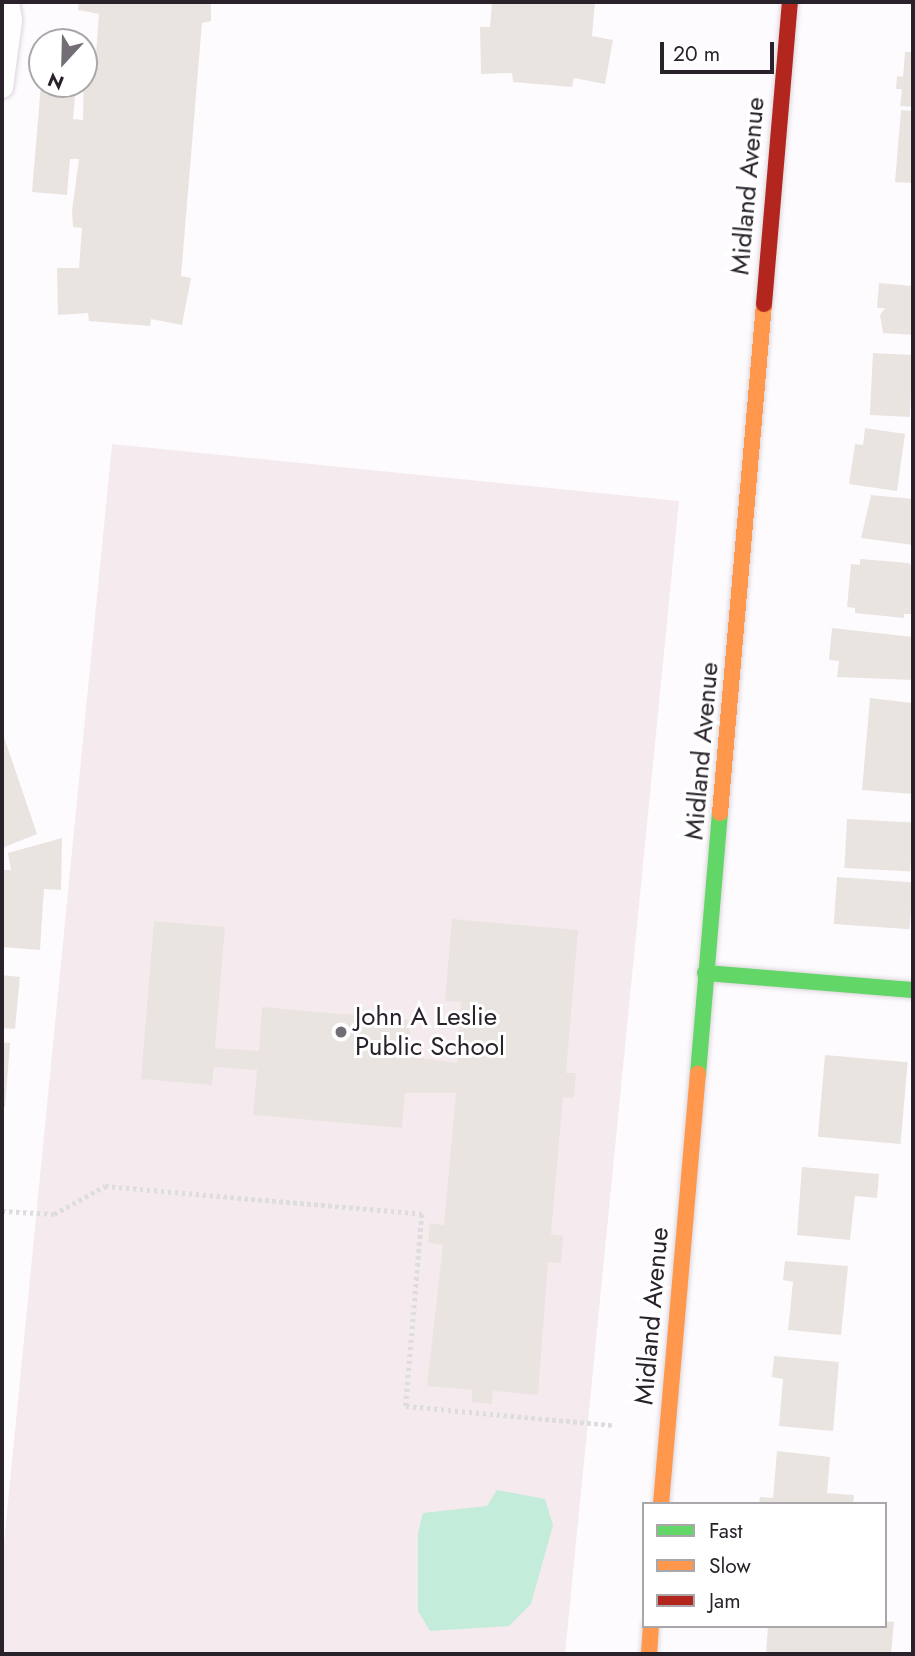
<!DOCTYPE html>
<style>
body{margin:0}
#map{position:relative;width:915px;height:1656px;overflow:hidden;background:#fdfbfe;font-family:Jost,sans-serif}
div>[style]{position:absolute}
.education>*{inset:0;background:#f5ebef}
.green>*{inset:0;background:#c3ecda}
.building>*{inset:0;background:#eae4e1;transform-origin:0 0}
.path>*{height:4.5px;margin-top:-2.25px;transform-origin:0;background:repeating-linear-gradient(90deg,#deddde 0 3.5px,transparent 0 7px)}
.roads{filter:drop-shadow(0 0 2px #dbd6db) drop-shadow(0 0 2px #dbd6db)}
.lane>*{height:21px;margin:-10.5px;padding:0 10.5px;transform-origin:10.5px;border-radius:10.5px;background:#fffeff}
.fast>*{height:16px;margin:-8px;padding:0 8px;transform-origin:8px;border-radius:8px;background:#63d668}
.slow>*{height:16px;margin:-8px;padding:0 8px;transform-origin:8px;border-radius:8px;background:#ff974d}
.jam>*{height:16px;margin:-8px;padding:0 8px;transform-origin:8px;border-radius:8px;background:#b3261e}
.dots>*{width:19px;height:19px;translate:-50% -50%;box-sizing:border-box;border:4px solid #fff;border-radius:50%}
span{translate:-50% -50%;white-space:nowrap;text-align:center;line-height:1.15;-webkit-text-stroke:6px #fff;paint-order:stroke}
.street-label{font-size:26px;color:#29222b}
.poi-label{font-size:26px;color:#29222b}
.left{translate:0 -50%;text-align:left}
.frame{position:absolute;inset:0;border:4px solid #29222b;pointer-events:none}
.legend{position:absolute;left:642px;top:1502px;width:245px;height:126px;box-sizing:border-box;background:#fff;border:2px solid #a9a7aa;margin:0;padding:9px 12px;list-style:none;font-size:21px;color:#29222b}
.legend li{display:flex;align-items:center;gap:14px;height:35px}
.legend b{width:35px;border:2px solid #a9a7aa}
.north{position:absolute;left:28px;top:28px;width:70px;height:70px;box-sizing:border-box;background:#fff;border:2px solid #a9a7aa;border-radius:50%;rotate:202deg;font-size:19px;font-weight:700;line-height:28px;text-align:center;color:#29222b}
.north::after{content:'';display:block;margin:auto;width:24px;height:32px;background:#736e75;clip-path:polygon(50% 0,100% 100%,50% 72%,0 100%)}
.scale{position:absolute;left:660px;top:42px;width:114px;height:32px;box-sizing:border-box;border:4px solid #29222b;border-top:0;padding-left:9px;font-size:21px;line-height:24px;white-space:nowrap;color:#29222b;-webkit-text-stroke:5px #fff;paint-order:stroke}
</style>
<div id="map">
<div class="education">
<i style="clip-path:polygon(112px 444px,679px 501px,565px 1654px,2px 1654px,2px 1563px)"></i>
</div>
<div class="green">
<i style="clip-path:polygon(497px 1490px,545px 1499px,553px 1525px,531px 1604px,509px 1626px,430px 1631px,418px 1611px,418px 1533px,423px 1513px,487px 1506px)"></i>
</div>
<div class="building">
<i style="clip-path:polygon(79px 2px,211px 2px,211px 21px,202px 23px,181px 276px,191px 278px,182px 325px,151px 319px,150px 326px,89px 321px,88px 313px,58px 315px,57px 268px,79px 268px,82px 228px,73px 227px,72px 211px,79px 159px,70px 159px,67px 195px,32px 192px,41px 84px,76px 86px,73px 119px,83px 120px,84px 68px,88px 52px,96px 53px,99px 14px,78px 10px)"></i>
<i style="clip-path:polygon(492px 2px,595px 2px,592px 36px,613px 40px,605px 84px,574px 78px,572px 87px,513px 82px,512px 73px,481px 74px,480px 27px,490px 27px)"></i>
<i style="clip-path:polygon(905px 52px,913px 52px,913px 107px,900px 106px,902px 89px,896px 89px,897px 76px,903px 77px)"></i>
<i style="clip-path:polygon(901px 110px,913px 111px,913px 183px,895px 182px)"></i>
<i style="clip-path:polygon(879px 283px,913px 286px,913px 335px,883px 333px,880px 315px,885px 308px,877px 308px)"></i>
<i style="left:873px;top:353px;width:40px;height:62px;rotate:3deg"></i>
<i style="clip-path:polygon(865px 428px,905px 434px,897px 491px,849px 484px,855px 444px,863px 445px)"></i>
<i style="clip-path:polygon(871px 495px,913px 499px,913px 545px,861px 538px)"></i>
<i style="clip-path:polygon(860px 559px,909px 563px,913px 568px,913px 614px,904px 614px,904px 618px,855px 613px,855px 608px,847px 607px,851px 564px,860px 565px)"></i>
<i style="clip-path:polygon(832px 628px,913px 637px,913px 680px,837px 677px,839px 661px,829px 660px)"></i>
<i style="clip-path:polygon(870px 698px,913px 703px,913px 794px,862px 790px)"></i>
<i style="clip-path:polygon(2px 731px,37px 834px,2px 848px)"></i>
<i style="left:847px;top:819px;width:66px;height:49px;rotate:3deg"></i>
<i style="clip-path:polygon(62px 838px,61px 890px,44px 889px,40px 950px,2px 947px,2px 870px,11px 870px,8px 853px)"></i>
<i style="left:837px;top:877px;width:76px;height:47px;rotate:4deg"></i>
<i style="clip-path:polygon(452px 919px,578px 930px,566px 1073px,576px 1073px,574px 1098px,563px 1097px,551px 1234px,563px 1236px,561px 1263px,548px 1262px,538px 1395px,493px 1391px,492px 1404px,472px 1402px,472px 1390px,427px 1386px,443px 1245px,428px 1243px,430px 1223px,444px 1225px,456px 1093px,405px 1093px,402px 1128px,253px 1115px,257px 1070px,214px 1067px,212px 1085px,141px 1079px,154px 921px,225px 927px,215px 1048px,259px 1051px,262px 1007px,411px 1020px,408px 1056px,457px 1063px,461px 1002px,445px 1001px)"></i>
<i style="clip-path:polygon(2px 975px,20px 977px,15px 1029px,2px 1028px)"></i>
<i style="clip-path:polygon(2px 1042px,10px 1043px,5px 1107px,2px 1107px)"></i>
<i style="left:825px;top:1055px;width:83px;height:82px;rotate:5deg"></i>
<i style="clip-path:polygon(802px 1167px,879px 1174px,877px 1198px,855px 1196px,850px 1240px,797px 1235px)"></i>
<i style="clip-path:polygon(785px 1261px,848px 1266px,841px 1335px,788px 1330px,793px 1282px,783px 1280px)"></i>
<i style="clip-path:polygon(774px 1356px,839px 1362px,833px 1431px,779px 1426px,783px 1379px,772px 1377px)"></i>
<i style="clip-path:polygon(777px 1451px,830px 1457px,827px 1493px,854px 1495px,853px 1504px,759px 1504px,760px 1497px,773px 1498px)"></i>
<i style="clip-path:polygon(885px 1621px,894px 1622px,891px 1654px,766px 1654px,768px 1626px,885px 1626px)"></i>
</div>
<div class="path">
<i style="left:2px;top:1211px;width:52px;rotate:3.3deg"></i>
<i style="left:54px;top:1214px;width:58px;rotate:-28.8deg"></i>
<i style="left:105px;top:1186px;width:318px;rotate:5deg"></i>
<i style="left:422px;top:1214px;width:193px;rotate:94.8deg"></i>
<i style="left:406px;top:1406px;width:207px;rotate:5.3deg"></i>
</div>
<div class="roads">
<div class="lane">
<i style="left:2px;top:87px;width:68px;rotate:-82.3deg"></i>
<i style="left:11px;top:20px;width:18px;rotate:-99deg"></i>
</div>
<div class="fast">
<i style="left:705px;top:973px;width:209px;rotate:4.7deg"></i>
<i style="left:698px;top:1074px;width:262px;rotate:-85.2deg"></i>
</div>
<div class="slow">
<i style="left:720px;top:813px;width:511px;rotate:-85.06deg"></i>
<i style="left:661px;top:1504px;width:432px;rotate:-85.1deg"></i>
<i style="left:649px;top:1654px;width:28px;rotate:-86deg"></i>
</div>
<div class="jam">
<i style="left:764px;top:304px;width:303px;rotate:-85.1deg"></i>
</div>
</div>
<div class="dots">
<i style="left:341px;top:1032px;background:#736e75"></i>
</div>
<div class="street-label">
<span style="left:748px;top:186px;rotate:-85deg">Midland Avenue</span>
<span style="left:702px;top:751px;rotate:-85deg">Midland Avenue</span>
<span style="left:652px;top:1316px;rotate:-85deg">Midland Avenue</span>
</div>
<div class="poi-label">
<span class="left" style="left:355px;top:1032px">John A Leslie<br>Public School</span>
</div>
<div class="frame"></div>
<ul class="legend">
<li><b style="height:9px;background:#63d668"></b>Fast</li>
<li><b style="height:9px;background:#ff974d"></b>Slow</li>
<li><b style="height:9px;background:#b3261e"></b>Jam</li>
</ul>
<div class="north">N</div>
<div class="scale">20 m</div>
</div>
